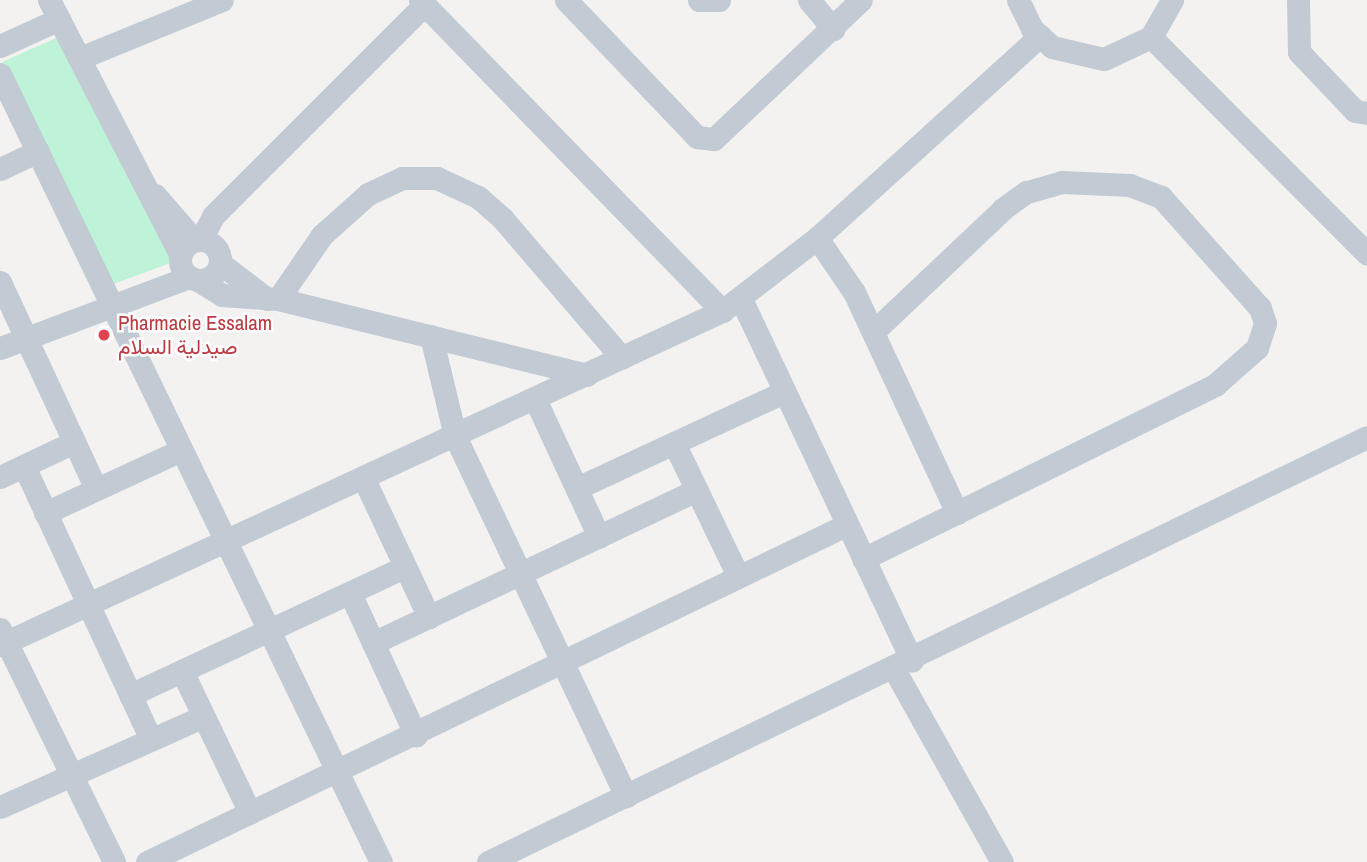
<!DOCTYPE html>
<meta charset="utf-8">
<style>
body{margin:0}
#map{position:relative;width:1367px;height:862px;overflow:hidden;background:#f4f2f1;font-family:"Archivo Narrow",Vazirmatn,sans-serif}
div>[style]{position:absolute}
.green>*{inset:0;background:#bef3d8}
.minor>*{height:23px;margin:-11.5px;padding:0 11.5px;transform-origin:11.5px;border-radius:11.5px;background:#c2cad4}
.minor>.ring{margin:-11.5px;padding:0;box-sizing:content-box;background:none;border:23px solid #c2cad4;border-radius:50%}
.dots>*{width:19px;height:19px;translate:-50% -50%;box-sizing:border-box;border:4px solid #fff;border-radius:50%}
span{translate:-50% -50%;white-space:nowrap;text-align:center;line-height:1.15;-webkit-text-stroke:5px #fff;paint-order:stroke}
.health-label{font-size:21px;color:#be3a42}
.left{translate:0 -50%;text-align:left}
</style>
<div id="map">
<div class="green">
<i style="clip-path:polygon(56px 38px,184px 258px,108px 286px,2px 62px)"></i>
</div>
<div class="minor">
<i style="left:49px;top:0;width:286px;rotate:62.7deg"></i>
<i style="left:420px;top:0;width:434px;rotate:45.8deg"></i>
<i style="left:566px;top:0;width:190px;rotate:46.3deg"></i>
<i style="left:697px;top:137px;width:17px;rotate:7deg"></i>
<i style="left:714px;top:139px;width:202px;rotate:-43.4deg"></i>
<i style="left:699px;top:0;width:20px"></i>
<i style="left:809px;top:0;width:38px;rotate:50deg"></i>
<i style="left:1018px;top:0;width:32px;rotate:64deg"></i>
<i style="left:1032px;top:29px;width:27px;rotate:42deg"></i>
<i style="left:1052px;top:47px;width:53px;rotate:13deg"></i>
<i style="left:1104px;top:59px;width:52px;rotate:-25.1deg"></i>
<i style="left:1151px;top:37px;width:43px;rotate:-60.4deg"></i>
<i style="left:1298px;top:0;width:52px;rotate:88.9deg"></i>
<i style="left:1299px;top:52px;width:81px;rotate:46.5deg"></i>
<i style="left:1355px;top:111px;width:12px;rotate:9deg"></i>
<i style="left:1151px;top:37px;width:306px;rotate:45.1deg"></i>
<i style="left:0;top:46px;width:65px;rotate:-24.6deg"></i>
<i style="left:80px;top:58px;width:153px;rotate:-22.2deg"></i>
<i style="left:0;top:74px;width:875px;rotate:64.2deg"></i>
<i style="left:0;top:169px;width:42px;rotate:-25.3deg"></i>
<i style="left:155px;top:195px;width:60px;rotate:49.1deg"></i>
<i style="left:817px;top:238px;width:65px;rotate:55.6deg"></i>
<i style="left:854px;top:292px;width:244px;rotate:65deg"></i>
<i style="left:201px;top:239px;width:26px;rotate:-62deg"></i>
<i style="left:213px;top:216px;width:298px;rotate:-45deg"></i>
<i class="ring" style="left:180px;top:240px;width:17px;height:17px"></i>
<i style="left:220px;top:263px;width:59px;rotate:37.5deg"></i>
<i style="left:199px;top:281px;width:27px;rotate:31deg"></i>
<i style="left:222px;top:295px;width:56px;rotate:4.1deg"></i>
<i style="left:278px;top:299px;width:318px;rotate:13.8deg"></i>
<i style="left:0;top:282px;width:228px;rotate:65.1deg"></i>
<i style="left:278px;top:299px;width:78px;rotate:-55.5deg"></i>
<i style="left:322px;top:235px;width:62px;rotate:-41.7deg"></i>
<i style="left:368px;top:194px;width:38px;rotate:-25deg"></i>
<i style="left:402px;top:178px;width:35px"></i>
<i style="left:437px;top:178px;width:45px;rotate:24.9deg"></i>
<i style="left:478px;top:197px;width:32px;rotate:41deg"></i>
<i style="left:502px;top:218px;width:184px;rotate:49.4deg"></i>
<i style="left:741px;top:299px;width:400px;rotate:64.7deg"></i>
<i style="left:431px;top:336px;width:103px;rotate:76.5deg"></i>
<i style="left:455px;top:436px;width:399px;rotate:64.6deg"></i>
<i style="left:0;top:348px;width:202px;rotate:-20.6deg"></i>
<i style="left:535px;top:399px;width:152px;rotate:65.1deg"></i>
<i style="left:674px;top:443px;width:148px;rotate:64.3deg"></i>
<i style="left:24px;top:466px;width:301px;rotate:65.1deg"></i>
<i style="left:0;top:477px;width:82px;rotate:-25.3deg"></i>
<i style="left:363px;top:477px;width:155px;rotate:64.8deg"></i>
<i style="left:577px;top:488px;width:228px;rotate:-24.9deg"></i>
<i style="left:45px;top:513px;width:148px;rotate:-24.8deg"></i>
<i style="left:863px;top:559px;width:393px;rotate:-26.3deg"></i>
<i style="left:1215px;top:385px;width:56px;rotate:-41.4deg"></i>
<i style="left:1257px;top:348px;width:26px;rotate:-72deg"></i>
<i style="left:1265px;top:323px;width:16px;rotate:-108deg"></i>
<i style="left:1260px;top:308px;width:149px;rotate:-131.7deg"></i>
<i style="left:1161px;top:197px;width:33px;rotate:-159deg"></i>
<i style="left:1130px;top:185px;width:68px;rotate:-177.5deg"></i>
<i style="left:1062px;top:182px;width:37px;rotate:164deg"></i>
<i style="left:1026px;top:192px;width:29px;rotate:144deg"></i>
<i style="left:1003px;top:209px;width:178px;rotate:136.6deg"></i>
<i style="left:350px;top:593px;width:157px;rotate:65.2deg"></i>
<i style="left:0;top:629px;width:259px;rotate:63.9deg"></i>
<i style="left:373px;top:643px;width:358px;rotate:-25.3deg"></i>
<i style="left:0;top:645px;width:796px;rotate:-24.83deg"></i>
<i style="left:722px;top:311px;width:120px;rotate:-37.5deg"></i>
<i style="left:817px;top:238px;width:301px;rotate:-42.2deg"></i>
<i style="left:894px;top:669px;width:221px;rotate:60.8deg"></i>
<i style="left:182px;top:671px;width:157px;rotate:64.4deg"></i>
<i style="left:130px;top:695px;width:303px;rotate:-25deg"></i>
<i style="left:0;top:807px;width:221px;rotate:-24deg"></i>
<i style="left:147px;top:862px;width:776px;rotate:-25.74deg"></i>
<i style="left:488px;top:862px;width:976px;rotate:-25.8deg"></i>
</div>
<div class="dots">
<i style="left:104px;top:335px;background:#e0444e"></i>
</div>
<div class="health-label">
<span class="left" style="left:118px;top:335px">Pharmacie Essalam<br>صيدلية السلام</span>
</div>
</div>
